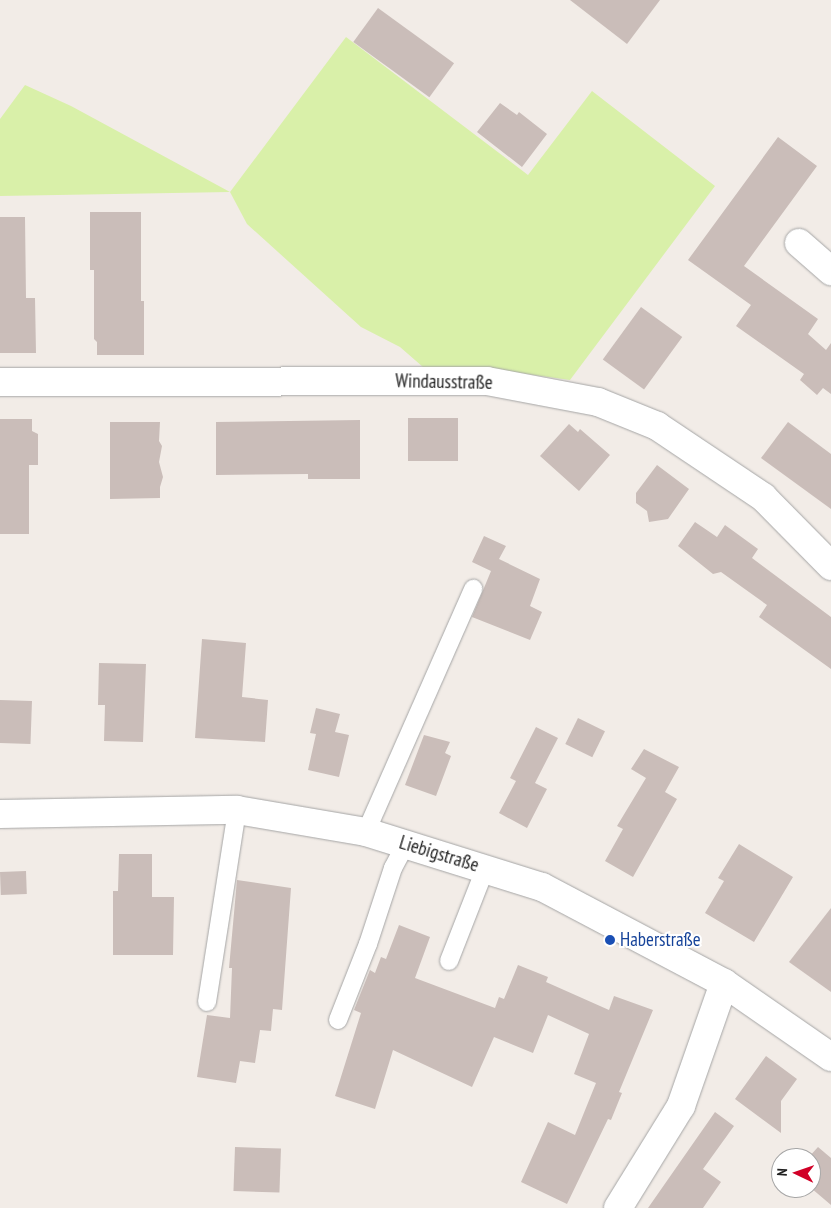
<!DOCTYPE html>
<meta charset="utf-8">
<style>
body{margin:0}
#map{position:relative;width:831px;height:1208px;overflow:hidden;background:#f2ece7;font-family:"PT Sans Narrow",sans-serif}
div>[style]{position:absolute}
.grass>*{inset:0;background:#d9f0a9}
.building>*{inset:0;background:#cabdb9;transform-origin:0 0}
.roads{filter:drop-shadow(0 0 1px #a5a5a5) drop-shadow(0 0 1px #a5a5a5)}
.service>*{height:18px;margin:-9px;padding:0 9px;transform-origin:9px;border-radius:9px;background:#fff}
.minor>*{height:28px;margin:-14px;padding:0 14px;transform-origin:14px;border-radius:14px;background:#fff}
.dots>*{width:14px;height:14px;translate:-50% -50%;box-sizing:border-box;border:2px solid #fff;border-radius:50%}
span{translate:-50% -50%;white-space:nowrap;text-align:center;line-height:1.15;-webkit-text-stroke:4px #fff;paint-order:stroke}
.street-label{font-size:19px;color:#212121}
.transit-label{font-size:19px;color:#164399}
.left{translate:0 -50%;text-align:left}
.north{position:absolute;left:771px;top:1148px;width:50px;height:50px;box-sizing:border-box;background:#fff;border:1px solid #a6a6a6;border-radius:50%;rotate:273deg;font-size:14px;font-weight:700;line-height:20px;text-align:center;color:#212121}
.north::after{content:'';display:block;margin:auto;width:18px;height:22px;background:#d10027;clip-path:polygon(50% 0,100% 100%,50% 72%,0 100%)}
</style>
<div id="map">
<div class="grass">
<i style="clip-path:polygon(346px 37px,528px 175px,592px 91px,715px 186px,570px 380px,497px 370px,423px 367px,400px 347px,361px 327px,247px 224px,230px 192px,0 196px,0 119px,25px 85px,71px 106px,230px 192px)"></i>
</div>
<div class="building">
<i style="clip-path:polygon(570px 0,660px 0,627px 44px)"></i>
<i style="left:378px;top:8px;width:94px;height:42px;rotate:36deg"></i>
<i style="clip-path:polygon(500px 103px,517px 115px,519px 112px,547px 134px,522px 167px,477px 132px)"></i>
<i style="clip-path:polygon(778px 137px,817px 166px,744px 266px,818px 319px,808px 334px,826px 350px,831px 343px,831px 394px,823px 388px,817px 395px,800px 380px,804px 374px,736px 326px,751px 305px,688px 260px)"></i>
<i style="clip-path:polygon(90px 212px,141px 212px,141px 301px,144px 301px,144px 355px,97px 355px,97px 342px,94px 339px,94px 270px,90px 270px)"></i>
<i style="clip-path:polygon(0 217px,25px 217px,26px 298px,35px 298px,36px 353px,0 353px)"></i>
<i style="left:641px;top:307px;width:51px;height:65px;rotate:36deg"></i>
<i style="left:408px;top:418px;width:50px;height:43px"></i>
<i style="clip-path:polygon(0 419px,32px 419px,32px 431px,38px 434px,38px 465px,29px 465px,29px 534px,0 534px)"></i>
<i style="clip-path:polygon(360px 420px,360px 479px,308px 479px,308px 474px,216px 475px,216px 422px)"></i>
<i style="clip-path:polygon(110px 422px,160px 422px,159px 441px,162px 446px,159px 462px,163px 477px,160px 487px,160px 498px,110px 499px)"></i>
<i style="clip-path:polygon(788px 422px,831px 454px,831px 509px,761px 458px)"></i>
<i style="clip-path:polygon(569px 424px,578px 432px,580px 429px,610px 455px,579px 491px,540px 456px)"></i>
<i style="clip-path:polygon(657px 465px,689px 489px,668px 519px,649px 522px,647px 511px,636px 503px,636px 493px)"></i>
<i style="clip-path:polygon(695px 522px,717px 537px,725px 525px,758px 549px,752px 558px,831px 617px,831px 669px,759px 617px,767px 605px,721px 572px,713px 574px,678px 546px)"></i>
<i style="clip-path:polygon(484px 536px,506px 546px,499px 559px,540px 579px,530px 606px,542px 612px,530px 640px,472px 617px,491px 571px,472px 562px)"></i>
<i style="clip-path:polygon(202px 639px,246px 643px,242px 697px,268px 700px,265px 742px,195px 738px)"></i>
<i style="clip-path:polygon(99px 663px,146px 664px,143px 742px,104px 741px,105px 705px,98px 705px)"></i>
<i style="left:0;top:700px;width:32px;height:43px;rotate:2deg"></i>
<i style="clip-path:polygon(316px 708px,340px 714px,335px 732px,349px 735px,339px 777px,308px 770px,316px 734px,310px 733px)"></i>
<i style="left:578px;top:718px;width:30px;height:29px;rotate:26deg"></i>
<i style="clip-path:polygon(536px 727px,558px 738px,535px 783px,547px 789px,527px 828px,499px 813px,516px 781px,510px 778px)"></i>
<i style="clip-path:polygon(424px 735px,450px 742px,445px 753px,451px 756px,436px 796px,405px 785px)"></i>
<i style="clip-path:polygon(644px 749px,679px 767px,665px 792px,677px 799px,633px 877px,605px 861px,623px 829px,617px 826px,646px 778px,631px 769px)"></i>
<i style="clip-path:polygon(739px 844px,793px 877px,754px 942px,705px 913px,724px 881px,718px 878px)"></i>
<i style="clip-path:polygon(119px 854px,152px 854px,152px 897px,174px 897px,173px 955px,113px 955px,113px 891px,118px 891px)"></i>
<i style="left:26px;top:871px;width:23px;height:26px;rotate:88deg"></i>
<i style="clip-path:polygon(237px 880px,291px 888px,282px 1010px,273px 1009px,271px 1031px,260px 1030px,255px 1063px,240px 1061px,236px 1083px,197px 1077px,207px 1015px,230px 1018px,232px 968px,229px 968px)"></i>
<i style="clip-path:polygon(831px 908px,831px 992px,789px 962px)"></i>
<i style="clip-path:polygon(399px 925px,430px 937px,415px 978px,495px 1008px,499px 997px,504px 999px,518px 965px,548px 977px,546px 982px,609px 1010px,614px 996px,653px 1010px,619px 1092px,622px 1093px,611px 1120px,608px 1119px,567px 1204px,521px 1182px,548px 1122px,575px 1135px,596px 1083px,574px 1074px,589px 1034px,548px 1015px,533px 1053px,494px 1037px,472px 1087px,393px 1050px,375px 1109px,335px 1096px,361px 1013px,354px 1010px,370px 970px,375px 973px,381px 957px,386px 959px)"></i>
<i style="clip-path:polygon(766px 1056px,797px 1079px,781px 1101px,781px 1133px,735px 1099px)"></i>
<i style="clip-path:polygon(715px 1112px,734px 1126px,703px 1169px,721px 1182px,703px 1208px,648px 1208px)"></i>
<i style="left:235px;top:1147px;width:46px;height:44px;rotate:2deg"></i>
<i style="clip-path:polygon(818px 1147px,831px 1158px,831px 1205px,811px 1188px,811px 1158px,808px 1158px)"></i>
</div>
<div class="roads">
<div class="service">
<i style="left:366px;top:832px;width:266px;rotate:-66.2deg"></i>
<i style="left:449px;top:961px;width:99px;rotate:-68.6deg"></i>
<i style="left:207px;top:1002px;width:194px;rotate:-81.1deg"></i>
<i style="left:338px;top:1020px;width:82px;rotate:-68.5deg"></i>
<i style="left:368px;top:944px;width:80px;rotate:-71.8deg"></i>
<i style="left:393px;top:868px;width:27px;rotate:-62deg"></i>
</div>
<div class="minor">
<i style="left:799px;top:243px;width:43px;rotate:41.2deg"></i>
<i style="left:0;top:382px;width:487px;rotate:-0.1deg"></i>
<i style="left:487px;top:381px;width:113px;rotate:10.7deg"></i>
<i style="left:598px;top:402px;width:64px;rotate:22.1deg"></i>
<i style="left:657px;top:426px;width:128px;rotate:33.8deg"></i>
<i style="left:763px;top:497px;width:97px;rotate:45.4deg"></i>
<i style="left:0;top:814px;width:237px;rotate:-1deg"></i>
<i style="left:237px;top:810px;width:131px;rotate:9.7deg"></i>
<i style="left:366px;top:832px;width:184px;rotate:17.4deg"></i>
<i style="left:542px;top:887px;width:206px;rotate:27.8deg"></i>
<i style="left:724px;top:983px;width:130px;rotate:34.7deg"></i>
<i style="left:618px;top:1208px;width:120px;rotate:-58.3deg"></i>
<i style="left:681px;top:1106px;width:130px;rotate:-70.7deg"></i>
</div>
</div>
<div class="dots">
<i style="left:610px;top:940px;background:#1a4fb4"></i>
</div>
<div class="street-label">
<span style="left:444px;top:382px;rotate:1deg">Windausstraße</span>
<span style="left:439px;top:854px;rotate:17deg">Liebigstraße</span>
</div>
<div class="transit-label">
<span class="left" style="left:620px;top:940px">Haberstraße</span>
</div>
<div class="north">N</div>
</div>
